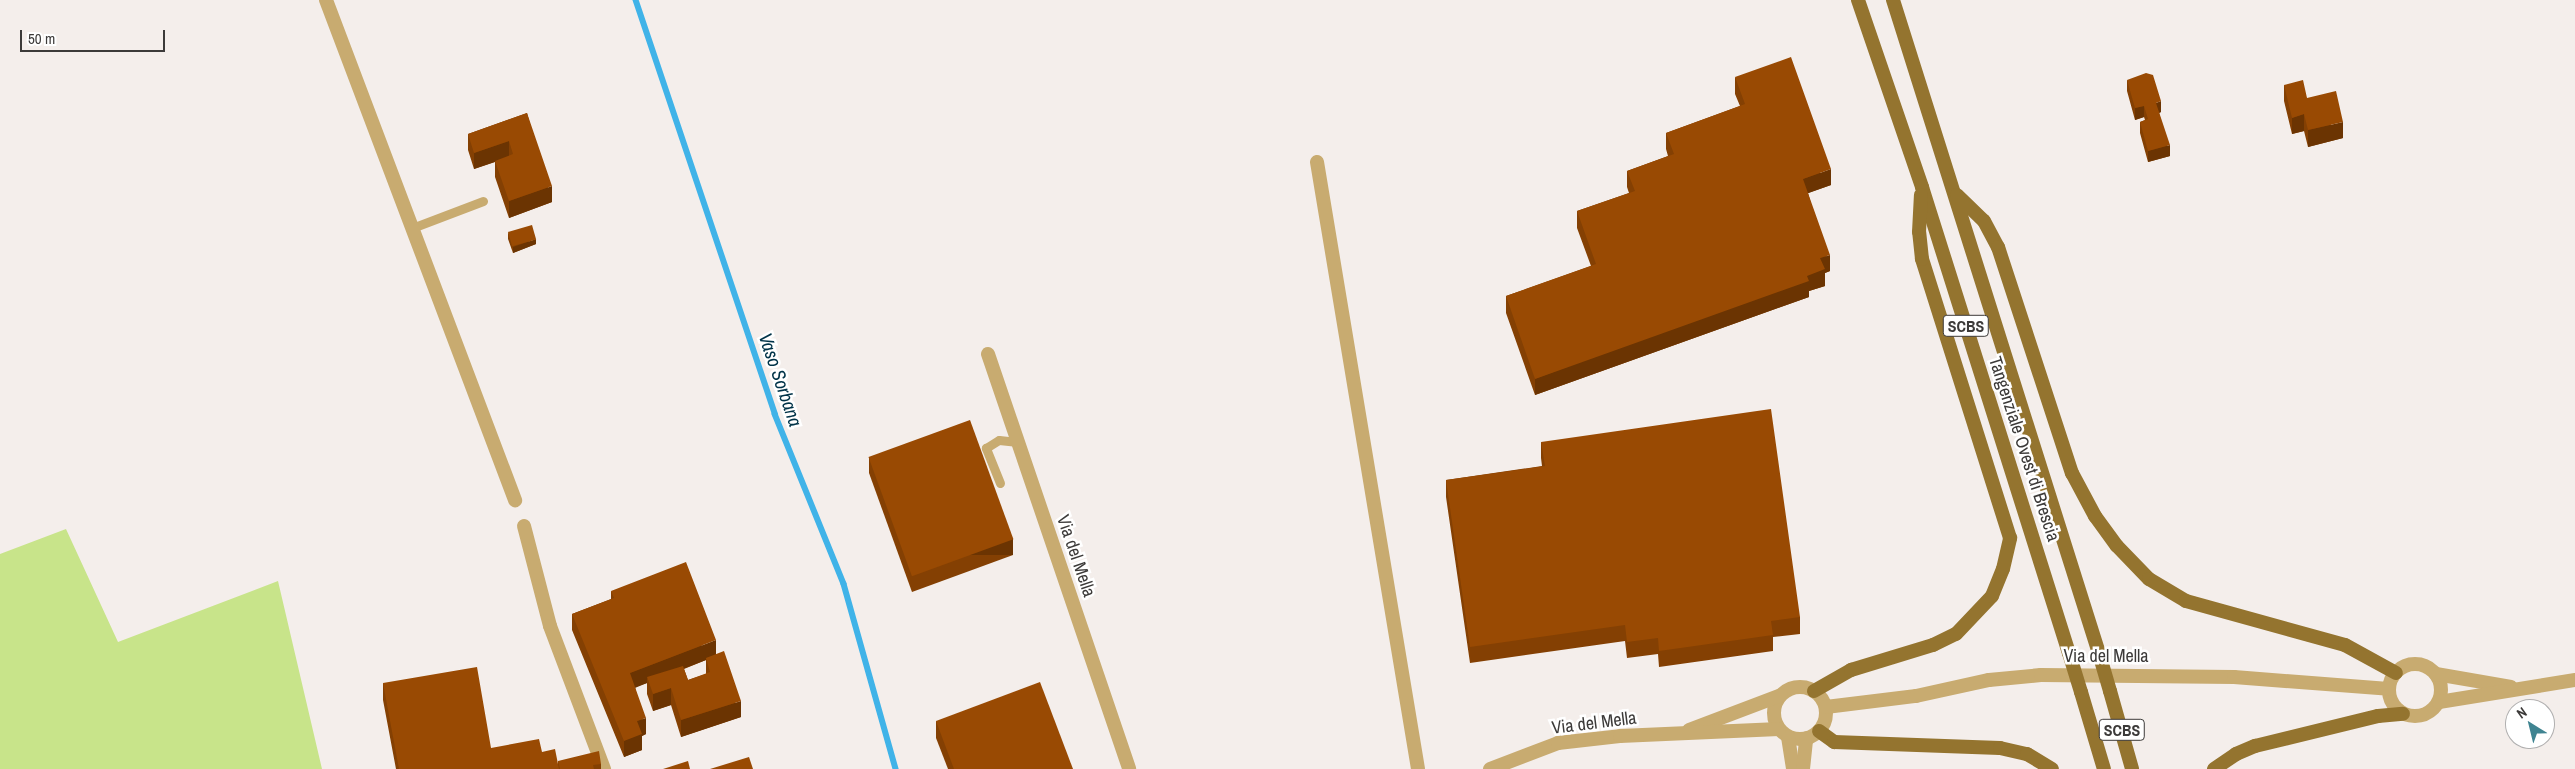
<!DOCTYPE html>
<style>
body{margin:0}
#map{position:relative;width:2575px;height:769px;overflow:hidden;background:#f4eeeb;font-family:"Archivo Narrow",sans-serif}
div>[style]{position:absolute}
.green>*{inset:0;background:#c8e48a}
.stream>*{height:5.5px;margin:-2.75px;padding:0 2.75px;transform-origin:2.75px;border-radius:2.75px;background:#40b3e8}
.service>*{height:9px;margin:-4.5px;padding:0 4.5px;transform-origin:4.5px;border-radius:4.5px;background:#c8ab70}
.minor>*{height:14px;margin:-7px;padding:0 7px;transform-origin:7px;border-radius:7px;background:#c8ab70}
.minor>.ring{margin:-7px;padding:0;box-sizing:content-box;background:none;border:14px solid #c8ab70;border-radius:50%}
.primary>*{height:14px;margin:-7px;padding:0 7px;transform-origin:7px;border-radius:7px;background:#94742f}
.primary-bridge>*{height:14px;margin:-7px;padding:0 7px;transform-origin:7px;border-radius:7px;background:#94742f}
.wall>*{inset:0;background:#844003}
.shaded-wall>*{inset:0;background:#6b3402;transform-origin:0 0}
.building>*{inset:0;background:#994a03;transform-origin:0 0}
span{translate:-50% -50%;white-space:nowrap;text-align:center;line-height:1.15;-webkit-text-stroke:5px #fff;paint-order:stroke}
.shield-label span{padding:1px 4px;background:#fff;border:1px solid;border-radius:4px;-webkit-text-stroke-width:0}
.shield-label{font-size:16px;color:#3c3a39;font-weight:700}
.street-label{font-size:18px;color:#3c3a39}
.water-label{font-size:19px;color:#003348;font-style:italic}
.north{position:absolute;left:2505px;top:699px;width:50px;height:50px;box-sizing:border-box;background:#fff;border:1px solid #b1b0b0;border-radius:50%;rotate:324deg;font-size:14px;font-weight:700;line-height:20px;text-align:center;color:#3c3a39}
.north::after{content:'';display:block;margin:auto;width:18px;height:22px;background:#3f8491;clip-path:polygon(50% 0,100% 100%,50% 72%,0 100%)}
.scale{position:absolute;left:20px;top:30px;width:145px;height:22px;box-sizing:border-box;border:2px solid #3c3a39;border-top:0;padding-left:6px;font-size:15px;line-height:18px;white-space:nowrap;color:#3c3a39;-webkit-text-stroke:4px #fff;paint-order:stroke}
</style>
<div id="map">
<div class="green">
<i style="clip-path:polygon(66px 529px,118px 642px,278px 581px,322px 769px,0 769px,0 554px)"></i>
</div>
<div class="stream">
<i style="left:636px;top:0;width:437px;rotate:71.4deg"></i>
<i style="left:775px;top:414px;width:183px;rotate:67.9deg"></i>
<i style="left:844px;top:584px;width:192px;rotate:74.3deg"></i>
</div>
<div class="service">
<i style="left:412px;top:228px;width:76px;rotate:-20.8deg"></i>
<i style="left:1000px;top:483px;width:38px;rotate:-112deg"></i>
<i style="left:986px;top:448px;width:15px;rotate:-32deg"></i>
<i style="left:999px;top:440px;width:19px;rotate:6deg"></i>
</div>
<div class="minor">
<i style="left:326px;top:0;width:535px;rotate:69.29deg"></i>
<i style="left:1317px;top:162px;width:615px;rotate:80.55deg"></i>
<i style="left:988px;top:354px;width:438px;rotate:71.2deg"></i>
<i style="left:524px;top:526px;width:103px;rotate:75.4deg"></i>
<i style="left:550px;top:626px;width:153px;rotate:69.3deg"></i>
<i class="ring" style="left:2389px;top:664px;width:38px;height:38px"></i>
<i style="left:2436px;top:674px;width:76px;rotate:9.8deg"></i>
<i class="ring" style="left:1774px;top:687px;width:38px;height:38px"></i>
<i style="left:2439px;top:702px;width:138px;rotate:-9.2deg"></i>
<i style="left:1826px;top:707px;width:91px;rotate:-7deg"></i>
<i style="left:1916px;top:696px;width:75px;rotate:-12.4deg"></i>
<i style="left:1989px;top:680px;width:52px;rotate:-5.5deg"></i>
<i style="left:2041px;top:675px;width:193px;rotate:0.6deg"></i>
<i style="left:2234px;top:677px;width:155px;rotate:4.4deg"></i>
<i style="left:1689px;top:730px;width:98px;rotate:-20.8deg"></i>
<i style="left:1788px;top:737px;width:32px;rotate:81deg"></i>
<i style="left:1490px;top:769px;width:73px;rotate:-20.9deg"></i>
<i style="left:1558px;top:743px;width:62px;rotate:-6.4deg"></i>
<i style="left:1620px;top:736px;width:159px;rotate:-2.5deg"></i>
<i style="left:1803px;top:769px;width:31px;rotate:-84deg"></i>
</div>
<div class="primary">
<i style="left:1858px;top:0;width:198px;rotate:71.1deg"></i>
<i style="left:1922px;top:187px;width:489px;rotate:72.5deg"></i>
<i style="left:1893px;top:0;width:682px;rotate:72.5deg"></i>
<i style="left:1957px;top:195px;width:37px;rotate:44deg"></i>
<i style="left:1984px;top:221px;width:30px;rotate:62deg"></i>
<i style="left:1998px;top:247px;width:238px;rotate:71.9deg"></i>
<i style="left:2072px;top:473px;width:49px;rotate:61.9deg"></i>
<i style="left:2095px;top:516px;width:37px;rotate:54deg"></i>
<i style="left:2117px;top:546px;width:46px;rotate:45.9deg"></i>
<i style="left:2149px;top:579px;width:43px;rotate:30.7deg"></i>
<i style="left:2186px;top:601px;width:165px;rotate:15.5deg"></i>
<i style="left:2345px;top:645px;width:58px;rotate:28.8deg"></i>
<i style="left:1814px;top:691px;width:43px;rotate:-29.6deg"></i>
<i style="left:1851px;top:670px;width:86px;rotate:-17deg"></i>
<i style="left:1933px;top:645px;width:25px;rotate:-26deg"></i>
<i style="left:1956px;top:634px;width:52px;rotate:-46.5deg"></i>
<i style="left:1992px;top:596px;width:29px;rotate:-68deg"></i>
<i style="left:2003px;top:569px;width:32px;rotate:-77deg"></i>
<i style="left:2010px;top:538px;width:293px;rotate:-107.5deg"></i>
<i style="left:1922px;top:259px;width:27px;rotate:-96deg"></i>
<i style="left:1919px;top:232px;width:37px;rotate:-87deg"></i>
<i style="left:2110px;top:691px;width:81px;rotate:74.2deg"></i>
<i style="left:2081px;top:692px;width:80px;rotate:73.4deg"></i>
<i style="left:1819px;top:731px;width:19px;rotate:36deg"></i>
<i style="left:1834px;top:742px;width:166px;rotate:2.1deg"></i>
<i style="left:2000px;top:748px;width:28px;rotate:13deg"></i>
<i style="left:2027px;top:754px;width:29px;rotate:31deg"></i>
<i style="left:2214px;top:769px;width:27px;rotate:-34deg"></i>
<i style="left:2236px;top:754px;width:21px;rotate:-23deg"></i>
<i style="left:2255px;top:746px;width:127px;rotate:-13.7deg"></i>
<i style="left:2378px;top:716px;width:25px;rotate:-5deg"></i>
</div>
<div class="primary-bridge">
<i style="left:2098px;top:650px;width:43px;rotate:73.7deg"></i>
<i style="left:2069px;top:653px;width:41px;rotate:72.9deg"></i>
</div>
<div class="wall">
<i style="clip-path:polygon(1735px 77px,1831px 185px,1808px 193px,1830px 271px,1825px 273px,1825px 286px,1809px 291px,1809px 297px,1535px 395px,1506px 313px,1506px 296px,1591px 266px,1577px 228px,1577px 211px,1629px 193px,1627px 187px,1627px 171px,1668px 156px,1666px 149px,1666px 133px,1740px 106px,1735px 94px)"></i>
<i style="clip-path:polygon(2127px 80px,2161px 112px,2159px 113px,2170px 156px,2148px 162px,2140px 133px,2140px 122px,2145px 120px,2144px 117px,2135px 120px,2127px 91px)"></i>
<i style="clip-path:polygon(2284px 85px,2307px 98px,2343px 138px,2308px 147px,2304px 131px,2292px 134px,2284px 101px)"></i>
<i style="clip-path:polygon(527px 113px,552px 202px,509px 218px,495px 177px,495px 162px,474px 169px,468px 150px,468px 134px)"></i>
<i style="clip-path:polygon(508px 233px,536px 244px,513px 253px,508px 239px)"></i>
<i style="clip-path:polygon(1541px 442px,1800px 617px,1800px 634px,1773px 637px,1773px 651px,1659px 667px,1658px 654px,1627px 658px,1625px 641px,1470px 663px,1446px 497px,1446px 480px,1542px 466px,1541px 458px)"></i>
<i style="clip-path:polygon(869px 457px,1013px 555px,912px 592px,869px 473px)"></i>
<i style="clip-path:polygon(evenodd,611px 591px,716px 654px,741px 717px,681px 737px,671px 705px,653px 711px,647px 694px,647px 683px,635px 687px,646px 734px,642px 736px,642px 750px,624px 757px,572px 630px,572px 614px,611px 599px,611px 591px,706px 660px,706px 674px,688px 680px,684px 669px,706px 660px)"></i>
<i style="clip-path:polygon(383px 683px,491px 748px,542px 752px,558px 766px,558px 761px,601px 764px,601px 769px,396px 769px,383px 700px)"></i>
<i style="clip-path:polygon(936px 721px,1073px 769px,948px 769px,936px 738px)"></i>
</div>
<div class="shaded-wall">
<i style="clip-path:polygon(2161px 101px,2161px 112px,2156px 114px,2156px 103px)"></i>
<i style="clip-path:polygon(2144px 106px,2144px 117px,2135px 120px,2135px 108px)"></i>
<i style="clip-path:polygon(2304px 114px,2304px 131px,2292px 134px,2292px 118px)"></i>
<i style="clip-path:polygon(2343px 122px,2343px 138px,2308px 147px,2308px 130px)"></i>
<i style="clip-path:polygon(509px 141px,509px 157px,474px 169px,474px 153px)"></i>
<i style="clip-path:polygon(2170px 145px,2170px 156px,2148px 162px,2148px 151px)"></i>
<i style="clip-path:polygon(1831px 169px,1831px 185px,1803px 195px,1803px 179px)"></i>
<i style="clip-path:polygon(552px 186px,552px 202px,509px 218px,509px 201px)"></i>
<i style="clip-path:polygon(536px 239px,536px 244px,513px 253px,513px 247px)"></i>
<i style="clip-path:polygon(1830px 255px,1830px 271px,1825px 273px,1825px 286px,1809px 291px,1809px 297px,1535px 395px,1535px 379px,1807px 276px,1820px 258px)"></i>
<i style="left:1013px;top:539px;width:16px;height:108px;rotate:90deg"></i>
<i style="clip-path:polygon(716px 640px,716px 656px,706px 658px,706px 660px,649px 682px,647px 677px,647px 683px,630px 690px,630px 673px)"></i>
<i style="clip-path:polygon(671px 688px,671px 705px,653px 711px,653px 694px)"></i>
<i style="clip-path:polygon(741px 701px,741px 717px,681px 737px,681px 720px)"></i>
<i style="clip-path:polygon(646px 718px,646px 734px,642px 736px,642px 750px,624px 757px,624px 741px,637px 721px)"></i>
</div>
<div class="building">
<i style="clip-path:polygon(1791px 57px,1831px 169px,1803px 179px,1830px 255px,1820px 258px,1825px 269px,1807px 276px,1809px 281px,1535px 379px,1506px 296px,1596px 264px,1577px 211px,1635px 191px,1627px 171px,1674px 154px,1666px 133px,1745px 104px,1735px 77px)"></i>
<i style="clip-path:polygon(2146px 73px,2153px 75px,2161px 101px,2156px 103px,2170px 145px,2148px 151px,2140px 122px,2148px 119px,2144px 106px,2135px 108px,2127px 80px)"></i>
<i style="clip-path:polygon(2303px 80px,2307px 98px,2336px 91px,2343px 122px,2308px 130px,2304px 114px,2292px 118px,2284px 85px)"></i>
<i style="clip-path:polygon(527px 113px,552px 186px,509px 201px,495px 161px,513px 154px,509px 141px,474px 153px,468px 134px)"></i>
<i style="left:532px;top:225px;width:15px;height:25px;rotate:74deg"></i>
<i style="clip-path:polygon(1771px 409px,1800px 617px,1771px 621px,1773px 635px,1659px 651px,1658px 638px,1627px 642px,1625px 625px,1470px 647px,1446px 480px,1545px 466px,1541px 442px)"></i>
<i style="left:970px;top:420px;width:127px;height:108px;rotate:70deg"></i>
<i style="clip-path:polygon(686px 562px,716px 640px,630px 673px,646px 718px,637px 721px,642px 734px,624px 741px,572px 614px,614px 598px,611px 591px)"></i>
<i style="clip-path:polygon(724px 651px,741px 701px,681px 720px,671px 688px,653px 694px,647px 677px,683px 666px,688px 680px,710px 672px,706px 658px)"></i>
<i style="clip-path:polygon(477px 667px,491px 748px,539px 739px,542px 752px,555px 749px,559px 769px,399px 769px,383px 683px)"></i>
<i style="clip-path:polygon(1040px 682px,1073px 769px,954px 769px,936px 721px)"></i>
<i style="clip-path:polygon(599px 751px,601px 764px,593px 765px,594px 769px,560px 769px,558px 761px)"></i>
<i style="clip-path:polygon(749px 757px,753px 769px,710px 769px)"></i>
<i style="clip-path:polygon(688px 761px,690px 769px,663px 769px)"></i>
</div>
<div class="shield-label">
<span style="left:1966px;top:326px">SCBS</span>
<span style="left:2122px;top:730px">SCBS</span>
</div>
<div class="street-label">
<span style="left:2024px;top:449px;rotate:72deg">Tangenziale Ovest di Brescia</span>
<span style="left:1076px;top:556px;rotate:71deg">Via del Mella</span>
<span style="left:2106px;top:656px">Via del Mella</span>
<span style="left:1594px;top:723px;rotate:-7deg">Via del Mella</span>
</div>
<div class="water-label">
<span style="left:780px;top:380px;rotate:71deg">Vaso Sorbana</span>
</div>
<div class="north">N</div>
<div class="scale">50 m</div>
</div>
